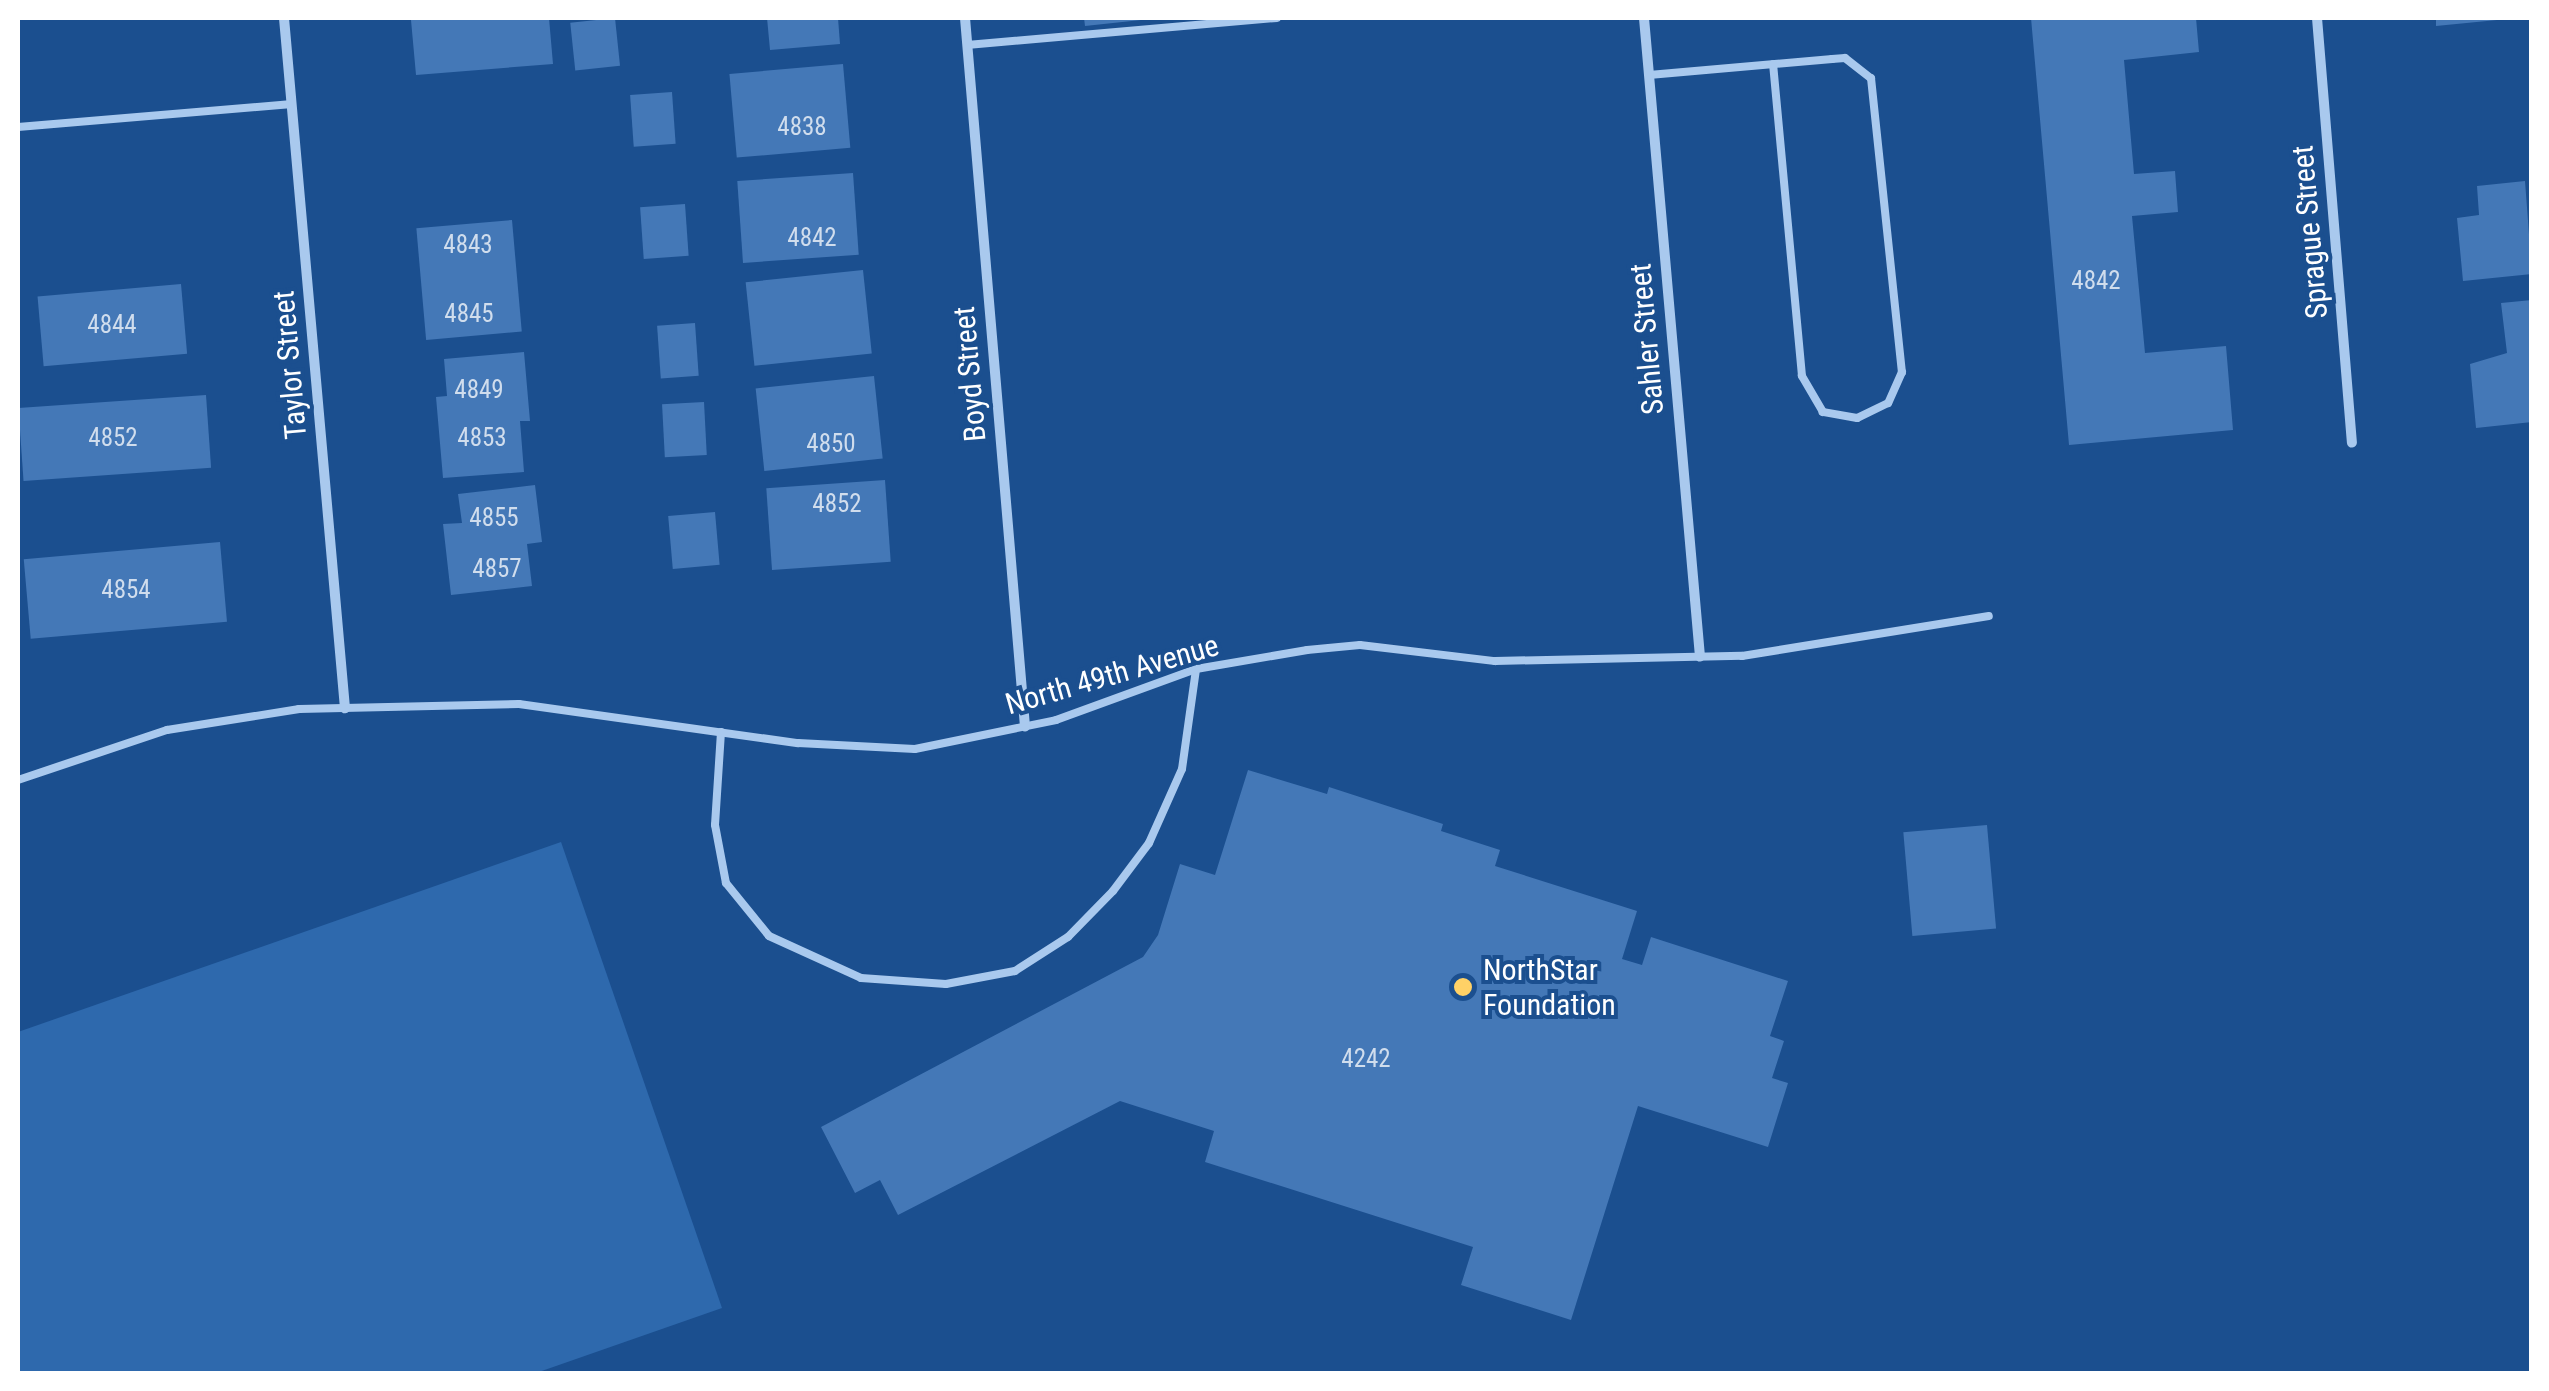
<!DOCTYPE html>
<style>
body{margin:0}
#map{position:relative;width:2549px;height:1391px;overflow:hidden;background:#1b4f8f;font-family:"Roboto Condensed",sans-serif}
div>[style]{position:absolute}
.green>*{inset:0;background:#2e69ad}
.building>*{inset:0;background:#4478b7;transform-origin:0 0}
.lane>*{height:8px;margin:-4px;padding:0 4px;transform-origin:4px;border-radius:4px;background:#a9c9ee}
.street>*{height:10px;margin:-5px;padding:0 5px;transform-origin:5px;border-radius:5px;background:#a9c9ee}
.dots>*{width:28px;height:28px;translate:-50% -50%;box-sizing:border-box;border:5px solid #1b4f8f;border-radius:50%}
span{translate:-50% -50%;white-space:nowrap;text-align:center;line-height:1.15;-webkit-text-stroke:8px #1b4f8f;paint-order:stroke}
.number-label{font-size:25px;color:#d0dded}
.number-label span{-webkit-text-stroke-width:0}
.street-label{font-size:30px;color:#fff}
.poi-label{font-size:30px;color:#fff}
.left{translate:0 -50%;text-align:left}
.frame{position:absolute;inset:0;border:20px solid #fff;pointer-events:none}
</style>
<div id="map">
<div class="green">
<i style="clip-path:polygon(561px 842px,722px 1308px,536px 1373px,18px 1373px,18px 1032px)"></i>
</div>
<div class="building">
<i style="clip-path:polygon(433px 18px,549px 18px,553px 64px,416px 75px,411px 20px)"></i>
<i style="left:615px;top:18px;width:48px;height:45px;rotate:84deg"></i>
<i style="clip-path:polygon(767px 18px,838px 18px,840px 44px,770px 50px)"></i>
<i style="clip-path:polygon(1084px 18px,1141px 18px,1141px 20px,1085px 26px)"></i>
<i style="clip-path:polygon(2031px 18px,2196px 18px,2199px 52px,2124px 60px,2134px 174px,2175px 171px,2178px 212px,2132px 216px,2145px 353px,2226px 346px,2233px 430px,2069px 445px)"></i>
<i style="clip-path:polygon(2436px 18px,2497px 18px,2497px 20px,2436px 26px)"></i>
<i style="left:843px;top:64px;width:84px;height:114px;rotate:85deg"></i>
<i style="left:672px;top:92px;width:52px;height:42px;rotate:86deg"></i>
<i style="left:853px;top:173px;width:82px;height:116px;rotate:86deg"></i>
<i style="clip-path:polygon(2525px 181px,2532px 274px,2463px 281px,2457px 218px,2479px 215px,2477px 186px)"></i>
<i style="left:685px;top:204px;width:52px;height:45px;rotate:86deg"></i>
<i style="left:512px;top:220px;width:112px;height:96px;rotate:85deg"></i>
<i style="left:863px;top:270px;width:84px;height:118px;rotate:84deg"></i>
<i style="left:181px;top:284px;width:70px;height:144px;rotate:85deg"></i>
<i style="clip-path:polygon(2532px 300px,2532px 422px,2476px 428px,2470px 364px,2507px 353px,2501px 303px)"></i>
<i style="left:695px;top:323px;width:53px;height:38px;rotate:86deg"></i>
<i style="clip-path:polygon(524px 352px,530px 421px,520px 421px,524px 472px,443px 478px,436px 397px,447px 396px,444px 359px)"></i>
<i style="left:874px;top:376px;width:83px;height:119px;rotate:84deg"></i>
<i style="left:206px;top:395px;width:73px;height:188px;rotate:86deg"></i>
<i style="left:704px;top:402px;width:53px;height:42px;rotate:87deg"></i>
<i style="left:885px;top:480px;width:82px;height:119px;rotate:86deg"></i>
<i style="clip-path:polygon(535px 485px,542px 542px,527px 544px,532px 586px,451px 595px,443px 524px,462px 523px,458px 494px)"></i>
<i style="left:715px;top:512px;width:53px;height:47px;rotate:85deg"></i>
<i style="left:220px;top:542px;width:80px;height:197px;rotate:85deg"></i>
<i style="clip-path:polygon(1248px 770px,1327px 794px,1329px 787px,1443px 824px,1441px 831px,1500px 850px,1495px 866px,1637px 911px,1622px 959px,1642px 965px,1651px 937px,1788px 981px,1770px 1036px,1784px 1041px,1772px 1078px,1788px 1083px,1768px 1147px,1638px 1106px,1571px 1320px,1461px 1285px,1473px 1247px,1205px 1162px,1214px 1131px,1120px 1101px,898px 1215px,880px 1180px,855px 1193px,821px 1127px,1143px 957px,1158px 935px,1180px 864px,1215px 875px)"></i>
<i style="left:1987px;top:825px;width:104px;height:84px;rotate:85deg"></i>
</div>
<div class="lane">
<i style="left:967px;top:45px;width:311px;rotate:-5deg"></i>
<i style="left:1649px;top:75px;width:184px;rotate:-5deg"></i>
<i style="left:1832px;top:59px;width:13px;rotate:-4deg"></i>
<i style="left:1845px;top:58px;width:33px;rotate:38deg"></i>
<i style="left:1871px;top:78px;width:296px;rotate:84deg"></i>
<i style="left:1902px;top:372px;width:34px;rotate:114deg"></i>
<i style="left:1888px;top:403px;width:34px;rotate:154deg"></i>
<i style="left:1857px;top:418px;width:35px;rotate:-170deg"></i>
<i style="left:1823px;top:412px;width:42px;rotate:-120.3deg"></i>
<i style="left:1802px;top:376px;width:313px;rotate:-95.3deg"></i>
<i style="left:18px;top:127px;width:275px;rotate:-4.8deg"></i>
<i style="left:721px;top:732px;width:93px;rotate:93.7deg"></i>
<i style="left:715px;top:825px;width:59px;rotate:79.3deg"></i>
<i style="left:726px;top:883px;width:68px;rotate:50.9deg"></i>
<i style="left:769px;top:936px;width:101px;rotate:24.5deg"></i>
<i style="left:861px;top:978px;width:85px;rotate:4deg"></i>
<i style="left:946px;top:984px;width:70px;rotate:-10.7deg"></i>
<i style="left:1015px;top:971px;width:63px;rotate:-32.7deg"></i>
<i style="left:1068px;top:937px;width:64px;rotate:-45.6deg"></i>
<i style="left:1113px;top:891px;width:60px;rotate:-53.1deg"></i>
<i style="left:1149px;top:843px;width:81px;rotate:-66deg"></i>
<i style="left:1182px;top:769px;width:101px;rotate:-82deg"></i>
<i style="left:18px;top:780px;width:157px;rotate:-18.6deg"></i>
<i style="left:167px;top:730px;width:134px;rotate:-9deg"></i>
<i style="left:299px;top:709px;width:220px;rotate:-1.3deg"></i>
<i style="left:519px;top:704px;width:282px;rotate:8deg"></i>
<i style="left:798px;top:743px;width:117px;rotate:2.9deg"></i>
<i style="left:915px;top:749px;width:144px;rotate:-11.6deg"></i>
<i style="left:1056px;top:720px;width:149px;rotate:-20deg"></i>
<i style="left:1196px;top:669px;width:113px;rotate:-9.7deg"></i>
<i style="left:1307px;top:650px;width:53px;rotate:-5.4deg"></i>
<i style="left:1360px;top:645px;width:136px;rotate:6.8deg"></i>
<i style="left:1495px;top:661px;width:247px;rotate:-1.2deg"></i>
<i style="left:1742px;top:656px;width:250px;rotate:-9.2deg"></i>
</div>
<div class="street">
<i style="left:284px;top:18px;width:693px;rotate:84.95deg"></i>
<i style="left:965px;top:18px;width:711px;rotate:85.16deg"></i>
<i style="left:1644px;top:18px;width:641px;rotate:84.99deg"></i>
<i style="left:2317px;top:18px;width:426px;rotate:85.3deg"></i>
</div>
<div class="dots">
<i style="left:1463px;top:987px;background:#ffd166"></i>
</div>
<div class="number-label">
<span style="left:802px;top:127px">4838</span>
<span style="left:812px;top:238px">4842</span>
<span style="left:468px;top:245px">4843</span>
<span style="left:2096px;top:281px">4842</span>
<span style="left:469px;top:314px">4845</span>
<span style="left:112px;top:325px">4844</span>
<span style="left:479px;top:390px">4849</span>
<span style="left:113px;top:438px">4852</span>
<span style="left:482px;top:438px">4853</span>
<span style="left:831px;top:444px">4850</span>
<span style="left:837px;top:504px">4852</span>
<span style="left:494px;top:518px">4855</span>
<span style="left:497px;top:569px">4857</span>
<span style="left:126px;top:590px">4854</span>
<span style="left:1366px;top:1059px">4242</span>
</div>
<div class="street-label">
<span style="left:2310px;top:232px;rotate:-95deg">Sprague Street</span>
<span style="left:1647px;top:339px;rotate:-95deg">Sahler Street</span>
<span style="left:290px;top:365px;rotate:-95deg">Taylor Street</span>
<span style="left:970px;top:374px;rotate:-95deg">Boyd Street</span>
<span style="left:1112px;top:675px;rotate:-16deg">North 49th Avenue</span>
</div>
<div class="poi-label">
<span class="left" style="left:1483px;top:987px">NorthStar<br>Foundation</span>
</div>
<div class="frame"></div>
</div>
